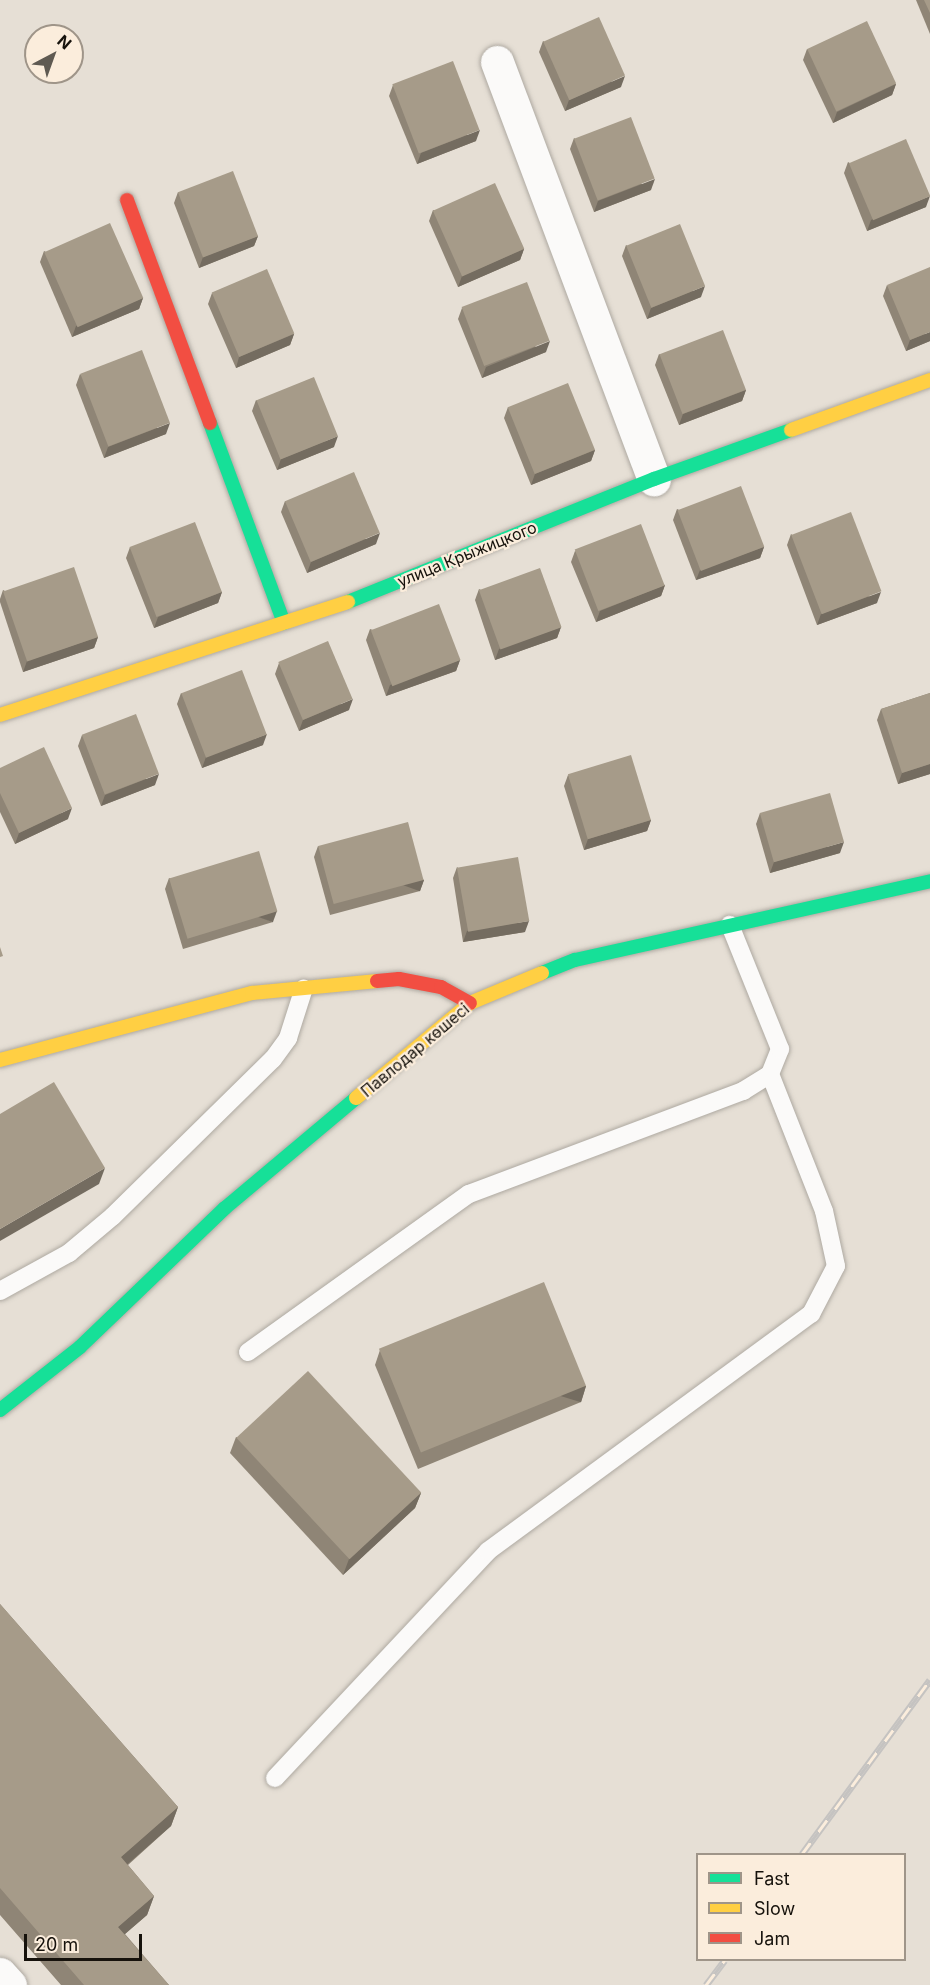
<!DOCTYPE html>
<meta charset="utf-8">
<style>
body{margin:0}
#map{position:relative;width:930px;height:1985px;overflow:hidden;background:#e6dfd5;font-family:Inter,sans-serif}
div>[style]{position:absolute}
.roads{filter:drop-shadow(0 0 2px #aea9a1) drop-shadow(0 0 2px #aea9a1)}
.lane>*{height:18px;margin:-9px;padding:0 9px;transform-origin:9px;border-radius:9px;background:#fbfaf9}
.street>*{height:33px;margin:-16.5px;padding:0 16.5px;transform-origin:16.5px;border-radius:16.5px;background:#fbfaf9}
.fast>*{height:14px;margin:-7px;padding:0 7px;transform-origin:7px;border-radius:7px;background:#16e098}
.slow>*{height:14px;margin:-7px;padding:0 7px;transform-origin:7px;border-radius:7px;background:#ffcf43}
.jam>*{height:14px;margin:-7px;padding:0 7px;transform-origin:7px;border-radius:7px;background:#f24e42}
.rail>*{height:7px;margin-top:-3.5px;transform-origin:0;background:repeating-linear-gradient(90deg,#fbeddc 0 14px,#c5c3c1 0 28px);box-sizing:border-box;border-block:2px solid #c5c3c1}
.wall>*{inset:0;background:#8f8576}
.shaded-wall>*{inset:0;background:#746c60;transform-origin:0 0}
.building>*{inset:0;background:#a69b89;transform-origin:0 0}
span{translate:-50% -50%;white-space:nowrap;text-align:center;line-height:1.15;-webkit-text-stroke:4.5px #fbeddc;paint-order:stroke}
.street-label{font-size:16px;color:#16120c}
.legend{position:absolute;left:696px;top:1853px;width:210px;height:108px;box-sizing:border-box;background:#fbeddc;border:2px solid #9f9589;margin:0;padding:8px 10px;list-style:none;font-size:18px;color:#16120c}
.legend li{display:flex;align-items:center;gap:12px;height:30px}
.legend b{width:30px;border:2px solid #9f9589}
.north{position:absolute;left:24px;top:24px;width:60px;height:60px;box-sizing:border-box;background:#fbeddc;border:2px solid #9f9589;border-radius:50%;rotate:41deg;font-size:16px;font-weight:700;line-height:24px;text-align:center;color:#16120c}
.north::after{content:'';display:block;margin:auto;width:21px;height:27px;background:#5f5a52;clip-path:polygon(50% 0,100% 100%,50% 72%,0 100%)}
.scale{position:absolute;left:24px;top:1934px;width:118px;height:27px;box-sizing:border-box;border:3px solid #16120c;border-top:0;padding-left:8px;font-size:18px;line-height:21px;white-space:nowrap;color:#16120c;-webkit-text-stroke:4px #fbeddc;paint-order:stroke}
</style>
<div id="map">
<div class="roads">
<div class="lane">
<i style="left:0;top:1291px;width:79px;rotate:-28.8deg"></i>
<i style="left:69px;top:1253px;width:57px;rotate:-40.1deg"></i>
<i style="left:113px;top:1216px;width:224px;rotate:-44.5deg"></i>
<i style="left:273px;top:1059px;width:26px;rotate:-54deg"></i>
<i style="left:288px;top:1038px;width:52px;rotate:-72.3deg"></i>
<i style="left:248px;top:1352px;width:272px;rotate:-35.6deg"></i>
<i style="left:469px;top:1194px;width:293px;rotate:-20.6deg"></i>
<i style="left:743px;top:1091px;width:32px;rotate:-32deg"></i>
<i style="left:770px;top:1074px;width:27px;rotate:-68deg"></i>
<i style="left:780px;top:1049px;width:134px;rotate:-112deg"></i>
<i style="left:275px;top:1778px;width:311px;rotate:-46.8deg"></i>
<i style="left:488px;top:1551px;width:401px;rotate:-36.3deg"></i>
<i style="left:811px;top:1314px;width:54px;rotate:-62.5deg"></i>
<i style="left:836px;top:1266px;width:56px;rotate:-102.3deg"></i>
<i style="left:824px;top:1211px;width:147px;rotate:-111.5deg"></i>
</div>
<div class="street">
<i style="left:497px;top:62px;width:446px;rotate:69.4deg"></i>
<i style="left:0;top:1974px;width:15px;rotate:48deg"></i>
</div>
<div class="fast">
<i style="left:210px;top:423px;width:213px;rotate:69.7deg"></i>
<i style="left:348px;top:602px;width:330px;rotate:-21.9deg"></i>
<i style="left:654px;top:479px;width:145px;rotate:-19.7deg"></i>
<i style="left:542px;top:973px;width:35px;rotate:-22deg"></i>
<i style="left:575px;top:960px;width:364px;rotate:-12.5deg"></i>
<i style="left:0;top:1410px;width:102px;rotate:-38.2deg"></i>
<i style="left:80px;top:1347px;width:201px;rotate:-43.8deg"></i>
<i style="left:225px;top:1208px;width:171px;rotate:-40deg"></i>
</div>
<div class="slow">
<i style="left:791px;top:430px;width:148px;rotate:-19.8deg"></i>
<i style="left:0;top:715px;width:366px;rotate:-18deg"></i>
<i style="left:0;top:1060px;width:261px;rotate:-14.9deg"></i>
<i style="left:252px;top:993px;width:126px;rotate:-5.5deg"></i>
<i style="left:356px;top:1098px;width:148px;rotate:-39.8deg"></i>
<i style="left:470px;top:1003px;width:78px;rotate:-22.6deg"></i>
</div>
<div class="jam">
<i style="left:127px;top:200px;width:238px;rotate:69.6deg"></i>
<i style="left:377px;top:981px;width:22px;rotate:-5deg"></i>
<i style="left:399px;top:979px;width:43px;rotate:10.8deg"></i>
<i style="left:441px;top:987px;width:33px;rotate:29deg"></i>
</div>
</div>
<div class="rail">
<i style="left:802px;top:1854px;width:216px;rotate:-53.7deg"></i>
<i style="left:706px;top:1985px;width:31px;rotate:-53deg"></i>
</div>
<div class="wall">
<i style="clip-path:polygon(916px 0,930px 0,930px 34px)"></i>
<i style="clip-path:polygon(543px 41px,621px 87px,565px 111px,539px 52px)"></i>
<i style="clip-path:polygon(807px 49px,896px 84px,892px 95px,833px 123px,803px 60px)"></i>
<i style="clip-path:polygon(393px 85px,476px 141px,417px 164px,389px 96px)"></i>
<i style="clip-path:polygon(574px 138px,651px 190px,594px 212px,570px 149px)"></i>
<i style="clip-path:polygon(848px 162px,926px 207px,867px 231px,844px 173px)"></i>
<i style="clip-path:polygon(178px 192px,258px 236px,254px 246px,199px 268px,174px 203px)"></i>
<i style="clip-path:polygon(433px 210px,524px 249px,520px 260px,458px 287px,429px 221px)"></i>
<i style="clip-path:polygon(626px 245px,701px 297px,647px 319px,622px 256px)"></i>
<i style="clip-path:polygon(44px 251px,143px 298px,139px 309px,72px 337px,40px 262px)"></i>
<i style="clip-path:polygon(887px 285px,930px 341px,906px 351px,883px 296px)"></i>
<i style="clip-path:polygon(212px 293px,294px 334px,290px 345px,236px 368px,208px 304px)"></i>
<i style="clip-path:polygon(462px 308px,546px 352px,482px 378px,458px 319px)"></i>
<i style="clip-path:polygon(659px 354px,746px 390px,742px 401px,679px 425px,655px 365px)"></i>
<i style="clip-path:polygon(80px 374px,166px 434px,104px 458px,76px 385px)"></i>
<i style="clip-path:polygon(256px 400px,334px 447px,277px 470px,252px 411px)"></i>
<i style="clip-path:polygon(508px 407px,595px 450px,591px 461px,531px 485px,504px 418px)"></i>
<i style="clip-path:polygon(285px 501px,376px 544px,307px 573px,281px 512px)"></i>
<i style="clip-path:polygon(677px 509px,764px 547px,760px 558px,696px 580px,673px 520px)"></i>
<i style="clip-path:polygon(791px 534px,877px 603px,817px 625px,787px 545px)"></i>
<i style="clip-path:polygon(130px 547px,222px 592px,218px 603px,154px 628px,126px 558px)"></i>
<i style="clip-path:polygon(575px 551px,665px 585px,661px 596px,596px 622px,571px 562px)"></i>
<i style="clip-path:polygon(479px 589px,561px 627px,557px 638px,495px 660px,475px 600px)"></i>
<i style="clip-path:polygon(3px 590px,98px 637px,94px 648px,23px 672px,0 602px,0 599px)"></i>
<i style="clip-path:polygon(370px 629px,460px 660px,456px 671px,386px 696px,366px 640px)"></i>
<i style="clip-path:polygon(279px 663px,349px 710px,299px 731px,275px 674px)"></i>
<i style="clip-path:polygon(181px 693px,263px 745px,202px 768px,177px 704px)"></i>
<i style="clip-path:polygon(930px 693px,930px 774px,898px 784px,877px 720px,881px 709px)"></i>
<i style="clip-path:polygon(82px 735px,155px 785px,101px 806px,78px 746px)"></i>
<i style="clip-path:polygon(0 768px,68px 819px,15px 844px,0 812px)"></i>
<i style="clip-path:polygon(568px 775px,651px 820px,647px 831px,584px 850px,564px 786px)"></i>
<i style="clip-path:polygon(760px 813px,840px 853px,770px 873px,756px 824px)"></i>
<i style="clip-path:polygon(318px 846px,424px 880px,420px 891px,330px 915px,314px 857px)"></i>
<i style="clip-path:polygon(457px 867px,525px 932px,463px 942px,453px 878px)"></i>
<i style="clip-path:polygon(169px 878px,273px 922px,183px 949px,165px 889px)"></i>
<i style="clip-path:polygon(380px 1350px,586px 1386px,581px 1402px,418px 1469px,375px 1365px)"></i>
<i style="clip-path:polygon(236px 1437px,421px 1493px,415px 1508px,343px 1575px,230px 1453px)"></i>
<i style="clip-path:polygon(0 1604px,178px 1807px,171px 1826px,128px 1865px,154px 1896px,147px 1915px,125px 1934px,169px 1985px,61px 1985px,0 1915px)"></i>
</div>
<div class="shaded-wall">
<i style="clip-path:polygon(625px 76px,621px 87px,565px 111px,569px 100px)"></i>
<i style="clip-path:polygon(896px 84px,892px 95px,833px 123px,837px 112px)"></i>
<i style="clip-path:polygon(480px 130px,476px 141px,417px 164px,421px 153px)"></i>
<i style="clip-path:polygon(655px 179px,651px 190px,594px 212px,598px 201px)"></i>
<i style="clip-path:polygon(930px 196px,926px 207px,867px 231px,871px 220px)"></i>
<i style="clip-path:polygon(258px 236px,254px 246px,199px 268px,203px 257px)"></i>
<i style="clip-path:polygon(524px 249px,520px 260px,458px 287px,462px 276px)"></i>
<i style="clip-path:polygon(705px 286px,701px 297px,647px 319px,651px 308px)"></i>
<i style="clip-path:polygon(143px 298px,139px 309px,72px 337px,76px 326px)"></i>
<i style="clip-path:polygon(930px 332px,930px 341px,906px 351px,910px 340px)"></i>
<i style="clip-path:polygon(294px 334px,290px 345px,236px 368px,239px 357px)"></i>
<i style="clip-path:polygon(550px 341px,546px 352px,482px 378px,486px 367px)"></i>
<i style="clip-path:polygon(746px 390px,742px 401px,679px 425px,683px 414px)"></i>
<i style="clip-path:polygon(170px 423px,166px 434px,104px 458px,108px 447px)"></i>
<i style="clip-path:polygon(338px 436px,334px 447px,277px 470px,281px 459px)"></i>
<i style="clip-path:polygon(595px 450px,591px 461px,531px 485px,535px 474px)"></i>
<i style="clip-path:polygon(380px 533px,376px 544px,307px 573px,311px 562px)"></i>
<i style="clip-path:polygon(764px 547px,760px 558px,696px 580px,700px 570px)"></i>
<i style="clip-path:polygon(665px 585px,661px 596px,596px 622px,600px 611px)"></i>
<i style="clip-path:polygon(222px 592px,218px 603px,154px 628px,158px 617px)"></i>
<i style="clip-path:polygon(881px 592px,877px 603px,817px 625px,821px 614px)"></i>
<i style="clip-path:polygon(561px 627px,557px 638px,495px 660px,499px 649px)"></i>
<i style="clip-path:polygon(98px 637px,94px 648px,23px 672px,27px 661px)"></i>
<i style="clip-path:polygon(460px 660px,456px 671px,386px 696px,390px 685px)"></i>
<i style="clip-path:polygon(353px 699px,349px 710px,299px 731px,303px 720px)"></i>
<i style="clip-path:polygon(267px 734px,263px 745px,202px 768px,206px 757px)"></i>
<i style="clip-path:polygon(930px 764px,930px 774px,898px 784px,902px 773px)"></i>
<i style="clip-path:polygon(159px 774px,155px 785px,101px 806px,105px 795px)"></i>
<i style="clip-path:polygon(72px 808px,68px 819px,15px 844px,19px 833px)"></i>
<i style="clip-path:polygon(651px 820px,647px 831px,584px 850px,588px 839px)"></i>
<i style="clip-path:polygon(844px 842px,840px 853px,770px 873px,774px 862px)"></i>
<i style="left:424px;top:880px;width:12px;height:93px;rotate:110deg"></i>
<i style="left:277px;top:911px;width:12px;height:94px;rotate:110deg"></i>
<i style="clip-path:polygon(529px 921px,525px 932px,463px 942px,467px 931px)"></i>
<i style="clip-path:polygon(105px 1168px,99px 1184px,0 1241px,0 1229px)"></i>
<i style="left:586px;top:1386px;width:17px;height:176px;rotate:107deg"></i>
<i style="clip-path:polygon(421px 1493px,415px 1508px,343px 1575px,349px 1559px)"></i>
<i style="clip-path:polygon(178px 1807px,171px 1826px,114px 1876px,121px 1857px)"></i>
<i style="clip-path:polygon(154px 1896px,147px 1915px,111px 1946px,118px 1927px)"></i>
</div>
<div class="building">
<i style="clip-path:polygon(924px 0,930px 0,930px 13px)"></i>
<i style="left:599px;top:17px;width:64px;height:61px;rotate:66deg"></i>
<i style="left:867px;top:21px;width:69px;height:66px;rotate:65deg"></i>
<i style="left:453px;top:61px;width:74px;height:65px;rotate:69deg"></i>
<i style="left:631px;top:117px;width:66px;height:61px;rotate:69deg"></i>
<i style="left:906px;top:139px;width:62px;height:62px;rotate:67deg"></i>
<i style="left:233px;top:171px;width:70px;height:59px;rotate:69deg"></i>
<i style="left:495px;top:183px;width:72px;height:68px;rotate:66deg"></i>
<i style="left:110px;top:223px;width:82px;height:72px;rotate:66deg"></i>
<i style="left:680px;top:224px;width:67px;height:58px;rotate:68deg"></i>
<i style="clip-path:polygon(930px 267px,930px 332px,910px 340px,887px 285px)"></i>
<i style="left:267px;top:269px;width:70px;height:60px;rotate:67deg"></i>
<i style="left:527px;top:282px;width:63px;height:70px;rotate:69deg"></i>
<i style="left:723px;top:330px;width:64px;height:68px;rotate:69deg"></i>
<i style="left:142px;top:350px;width:78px;height:66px;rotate:69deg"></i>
<i style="left:314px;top:377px;width:64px;height:62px;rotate:68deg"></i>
<i style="left:568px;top:383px;width:72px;height:65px;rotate:68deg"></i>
<i style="left:354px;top:472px;width:66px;height:75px;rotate:67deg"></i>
<i style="left:741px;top:486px;width:65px;height:68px;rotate:69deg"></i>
<i style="left:851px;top:512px;width:85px;height:64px;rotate:69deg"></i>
<i style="left:195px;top:522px;width:75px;height:70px;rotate:69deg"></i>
<i style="left:641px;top:524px;width:66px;height:71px;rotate:69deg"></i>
<i style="left:74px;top:567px;width:74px;height:75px;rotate:71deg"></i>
<i style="left:540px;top:568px;width:63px;height:65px;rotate:70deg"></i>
<i style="left:439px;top:604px;width:60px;height:73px;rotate:69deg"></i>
<i style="left:328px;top:641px;width:63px;height:54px;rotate:67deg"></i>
<i style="left:242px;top:670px;width:69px;height:65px;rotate:69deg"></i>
<i style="clip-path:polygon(930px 693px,930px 764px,902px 773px,881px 709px)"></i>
<i style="left:136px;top:714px;width:64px;height:58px;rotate:69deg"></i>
<i style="clip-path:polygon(44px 747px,72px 808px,19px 833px,0 793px,0 768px)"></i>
<i style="left:631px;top:755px;width:68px;height:66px;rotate:73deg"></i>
<i style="left:830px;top:793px;width:51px;height:73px;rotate:74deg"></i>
<i style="left:408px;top:822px;width:60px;height:93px;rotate:75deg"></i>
<i style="left:259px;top:851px;width:63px;height:94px;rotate:73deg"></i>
<i style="left:518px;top:857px;width:65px;height:62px;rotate:80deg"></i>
<i style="clip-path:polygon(0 947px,3px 956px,0 957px)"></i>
<i style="clip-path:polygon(54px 1082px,105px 1168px,0 1229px,0 1114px)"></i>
<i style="left:544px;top:1282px;width:112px;height:178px;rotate:68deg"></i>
<i style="left:308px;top:1371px;width:166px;height:98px;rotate:47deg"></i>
<i style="clip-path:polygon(0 1604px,178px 1807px,121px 1857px,154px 1896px,118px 1927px,169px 1985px,84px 1985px,0 1888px)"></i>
</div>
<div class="street-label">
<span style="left:467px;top:554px;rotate:-22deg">улица Крыжицкого</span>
<span style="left:415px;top:1050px;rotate:-40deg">Павлодар көшесі</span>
</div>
<ul class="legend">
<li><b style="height:8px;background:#16e098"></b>Fast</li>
<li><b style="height:8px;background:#ffcf43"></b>Slow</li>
<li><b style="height:8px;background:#f24e42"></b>Jam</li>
</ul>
<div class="north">N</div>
<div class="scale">20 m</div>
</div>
